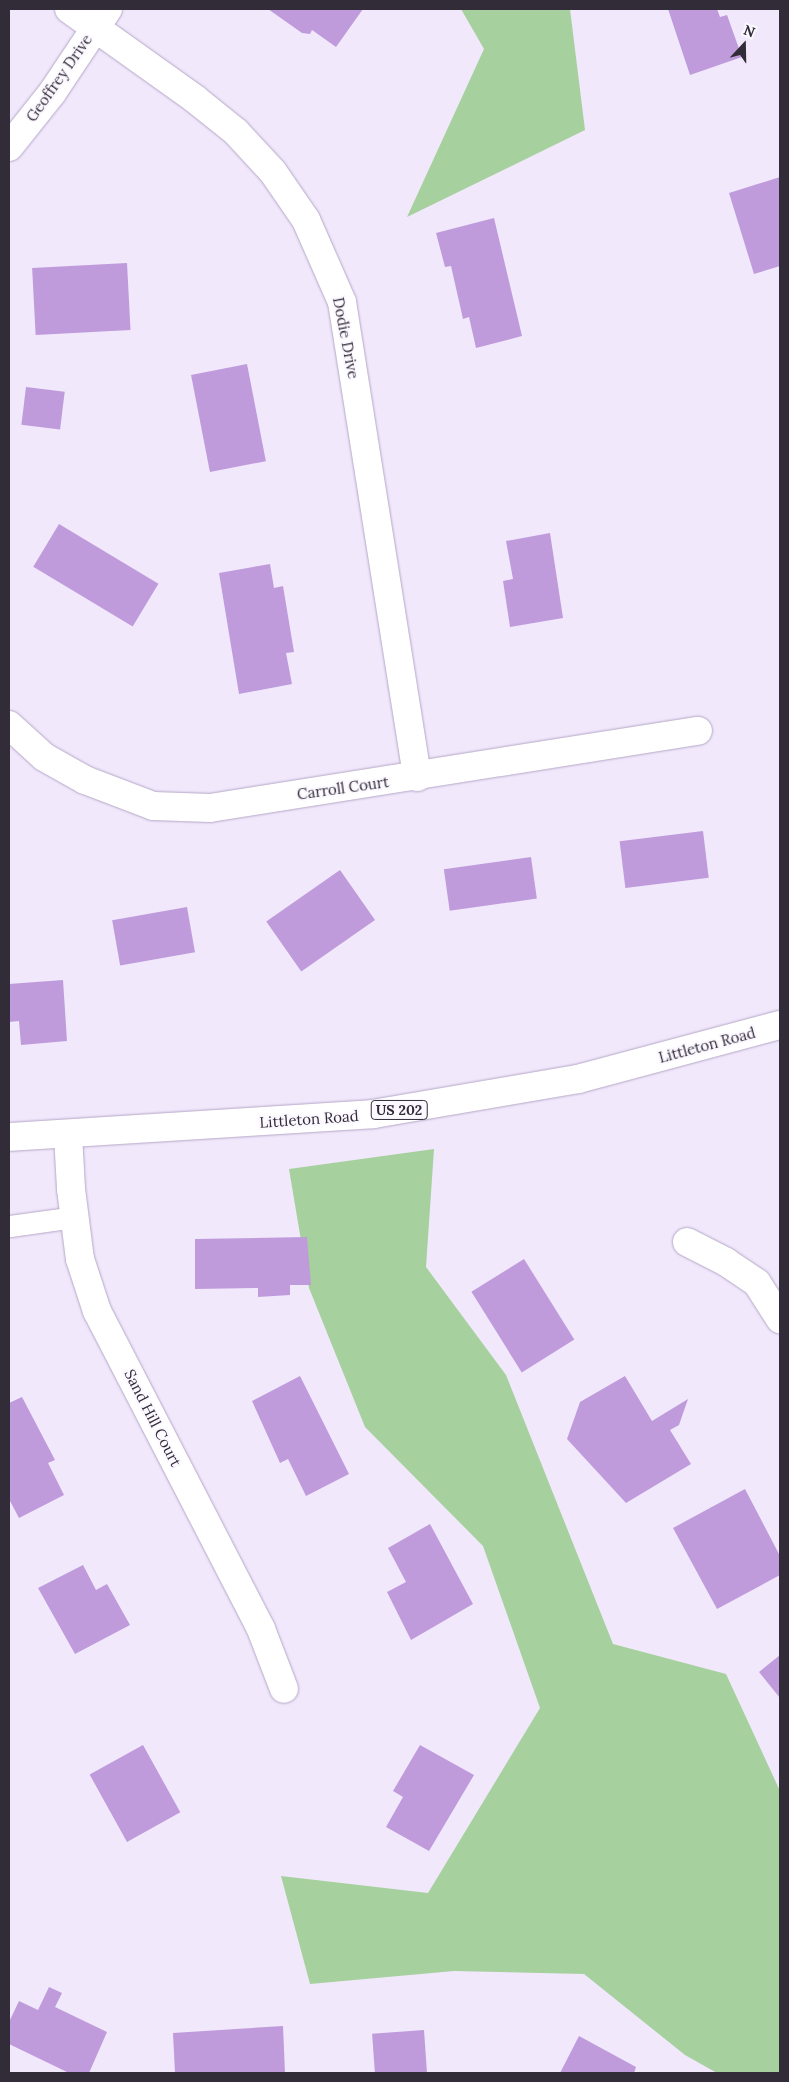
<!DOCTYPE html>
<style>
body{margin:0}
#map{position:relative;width:789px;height:2082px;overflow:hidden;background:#f1e8fc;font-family:Lora,serif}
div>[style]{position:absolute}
.green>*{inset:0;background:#a6d09d}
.building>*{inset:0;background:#bf9bdc;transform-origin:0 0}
.roads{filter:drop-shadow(0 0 1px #b5a7c6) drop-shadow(0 0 1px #b5a7c6)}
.service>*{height:21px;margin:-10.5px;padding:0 10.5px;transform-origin:10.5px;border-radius:10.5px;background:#fff}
.minor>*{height:28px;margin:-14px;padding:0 14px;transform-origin:14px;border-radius:14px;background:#fff}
.primary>*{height:28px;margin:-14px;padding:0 14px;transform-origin:14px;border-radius:14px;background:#fff}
span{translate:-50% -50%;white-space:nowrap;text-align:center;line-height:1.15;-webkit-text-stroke:4px #fbf8ff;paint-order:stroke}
.shield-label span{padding:1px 4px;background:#fbf8ff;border:1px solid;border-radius:4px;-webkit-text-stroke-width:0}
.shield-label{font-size:14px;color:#322c39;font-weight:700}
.street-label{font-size:15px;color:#322c39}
.frame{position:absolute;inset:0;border:10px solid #322c39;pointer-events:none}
.north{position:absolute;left:719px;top:20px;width:50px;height:50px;-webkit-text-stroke:4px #fbf8ff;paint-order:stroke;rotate:21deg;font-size:14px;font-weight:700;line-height:20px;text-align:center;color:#322c39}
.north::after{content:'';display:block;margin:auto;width:18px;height:22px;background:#322c39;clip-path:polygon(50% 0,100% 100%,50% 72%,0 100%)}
</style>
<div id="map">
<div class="green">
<i style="clip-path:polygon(461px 9px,570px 9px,585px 130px,407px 217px,484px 49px)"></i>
<i style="clip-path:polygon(434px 1149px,426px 1267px,506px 1375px,613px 1644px,726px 1674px,780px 1791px,780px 2073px,717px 2073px,685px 2055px,584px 1974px,454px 1971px,310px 1984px,281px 1876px,428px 1893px,540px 1708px,483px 1546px,365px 1427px,309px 1288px,289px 1169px)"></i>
</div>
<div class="building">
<i style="clip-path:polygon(268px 9px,363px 9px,336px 47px,312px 30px,310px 34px,302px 33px)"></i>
<i style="clip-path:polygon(668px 9px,717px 9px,720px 17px,727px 15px,742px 57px,690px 75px)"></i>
<i style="clip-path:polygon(780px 177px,780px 266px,754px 274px,729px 193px)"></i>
<i style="clip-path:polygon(494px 218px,522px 336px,476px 348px,469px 317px,463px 319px,451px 266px,445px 267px,436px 233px)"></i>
<i style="left:127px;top:263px;width:67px;height:95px;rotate:87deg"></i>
<i style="left:247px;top:364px;width:99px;height:57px;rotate:79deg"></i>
<i style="left:26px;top:387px;width:39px;height:38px;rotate:7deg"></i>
<i style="left:59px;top:524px;width:116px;height:50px;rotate:31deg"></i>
<i style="clip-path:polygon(550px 533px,563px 618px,510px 627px,503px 581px,513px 579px,506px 541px)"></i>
<i style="clip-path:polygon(270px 564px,274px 588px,283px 586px,294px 652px,286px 653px,292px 684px,239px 694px,219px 573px)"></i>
<i style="left:703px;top:831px;width:47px;height:84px;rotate:83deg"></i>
<i style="left:531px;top:857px;width:42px;height:88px;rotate:82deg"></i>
<i style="left:340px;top:870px;width:61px;height:90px;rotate:55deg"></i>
<i style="left:187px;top:907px;width:46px;height:76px;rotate:80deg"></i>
<i style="clip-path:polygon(63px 980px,67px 1041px,21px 1045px,19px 1021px,9px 1022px,9px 984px)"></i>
<i style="clip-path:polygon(307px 1237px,311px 1285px,290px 1285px,290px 1295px,258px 1297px,258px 1288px,195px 1289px,195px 1239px)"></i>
<i style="left:524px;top:1259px;width:95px;height:62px;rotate:58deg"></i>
<i style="clip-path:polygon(300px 1376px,349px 1474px,306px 1496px,288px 1459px,280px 1463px,252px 1401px)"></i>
<i style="clip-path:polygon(625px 1376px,652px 1421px,688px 1399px,679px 1425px,670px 1430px,691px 1464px,626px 1503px,567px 1439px,580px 1402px)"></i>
<i style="clip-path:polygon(22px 1397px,55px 1460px,48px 1463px,64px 1495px,19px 1518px,9px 1499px,9px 1403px)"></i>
<i style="clip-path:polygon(745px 1489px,780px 1556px,780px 1575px,717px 1609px,673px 1528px)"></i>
<i style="clip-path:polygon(430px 1524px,473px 1604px,411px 1640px,387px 1592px,406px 1582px,388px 1548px)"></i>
<i style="clip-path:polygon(83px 1565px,96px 1590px,107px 1584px,130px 1625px,75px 1654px,38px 1588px)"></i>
<i style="clip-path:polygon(780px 1655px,780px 1698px,759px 1672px)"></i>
<i style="left:143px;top:1745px;width:77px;height:61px;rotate:61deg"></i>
<i style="clip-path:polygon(420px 1745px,474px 1775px,429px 1851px,386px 1827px,403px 1797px,393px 1791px)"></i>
<i style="clip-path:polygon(49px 1987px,62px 1993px,55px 2007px,107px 2032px,89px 2073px,69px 2073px,9px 2044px,9px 2022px,19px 2001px,38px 2010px)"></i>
<i style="clip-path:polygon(283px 2026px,285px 2073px,175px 2073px,173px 2033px)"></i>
<i style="left:424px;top:2030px;width:43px;height:52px;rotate:86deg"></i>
<i style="clip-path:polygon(579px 2036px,636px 2067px,634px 2073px,560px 2073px)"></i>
</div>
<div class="roads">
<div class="service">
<i style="left:10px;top:1226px;width:66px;rotate:-7.9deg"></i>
</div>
<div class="minor">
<i style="left:69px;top:9px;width:155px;rotate:35.5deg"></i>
<i style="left:195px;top:99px;width:53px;rotate:38.8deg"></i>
<i style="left:236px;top:132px;width:54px;rotate:47.2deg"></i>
<i style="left:273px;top:172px;width:58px;rotate:55.5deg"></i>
<i style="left:306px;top:220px;width:90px;rotate:66.3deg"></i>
<i style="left:342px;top:302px;width:481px;rotate:81deg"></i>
<i style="left:9px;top:147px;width:69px;rotate:-51.5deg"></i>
<i style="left:52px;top:93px;width:101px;rotate:-56.3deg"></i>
<i style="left:9px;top:725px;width:47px;rotate:42.4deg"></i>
<i style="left:44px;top:757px;width:47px;rotate:29.3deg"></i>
<i style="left:85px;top:780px;width:73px;rotate:20.9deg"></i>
<i style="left:153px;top:806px;width:57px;rotate:2deg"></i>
<i style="left:210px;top:808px;width:494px;rotate:-9deg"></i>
<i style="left:68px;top:1135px;width:54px;rotate:86.8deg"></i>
<i style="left:71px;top:1189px;width:71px;rotate:82.7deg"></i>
<i style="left:80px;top:1259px;width:55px;rotate:71.9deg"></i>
<i style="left:97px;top:1311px;width:358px;rotate:62.7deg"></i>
<i style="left:261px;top:1629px;width:64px;rotate:69deg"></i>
<i style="left:687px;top:1242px;width:44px;rotate:27.1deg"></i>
<i style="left:726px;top:1262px;width:37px;rotate:34deg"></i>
<i style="left:757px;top:1283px;width:43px;rotate:57.4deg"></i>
</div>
<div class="primary">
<i style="left:9px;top:1137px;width:365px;rotate:-3.6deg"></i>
<i style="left:373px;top:1114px;width:208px;rotate:-9.7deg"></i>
<i style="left:578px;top:1079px;width:209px;rotate:-15deg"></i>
</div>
</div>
<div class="shield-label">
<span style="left:399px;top:1110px">US 202</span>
</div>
<div class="street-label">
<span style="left:59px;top:78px;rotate:-55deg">Geoffrey Drive</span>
<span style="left:346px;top:338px;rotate:79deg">Dodie Drive</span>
<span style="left:343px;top:788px;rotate:-8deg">Carroll Court</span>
<span style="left:707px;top:1045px;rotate:-15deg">Littleton Road</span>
<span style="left:309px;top:1119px;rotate:-4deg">Littleton Road</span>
<span style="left:153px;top:1418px;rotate:63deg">Sand Hill Court</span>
</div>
<div class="frame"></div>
<div class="north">N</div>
</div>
